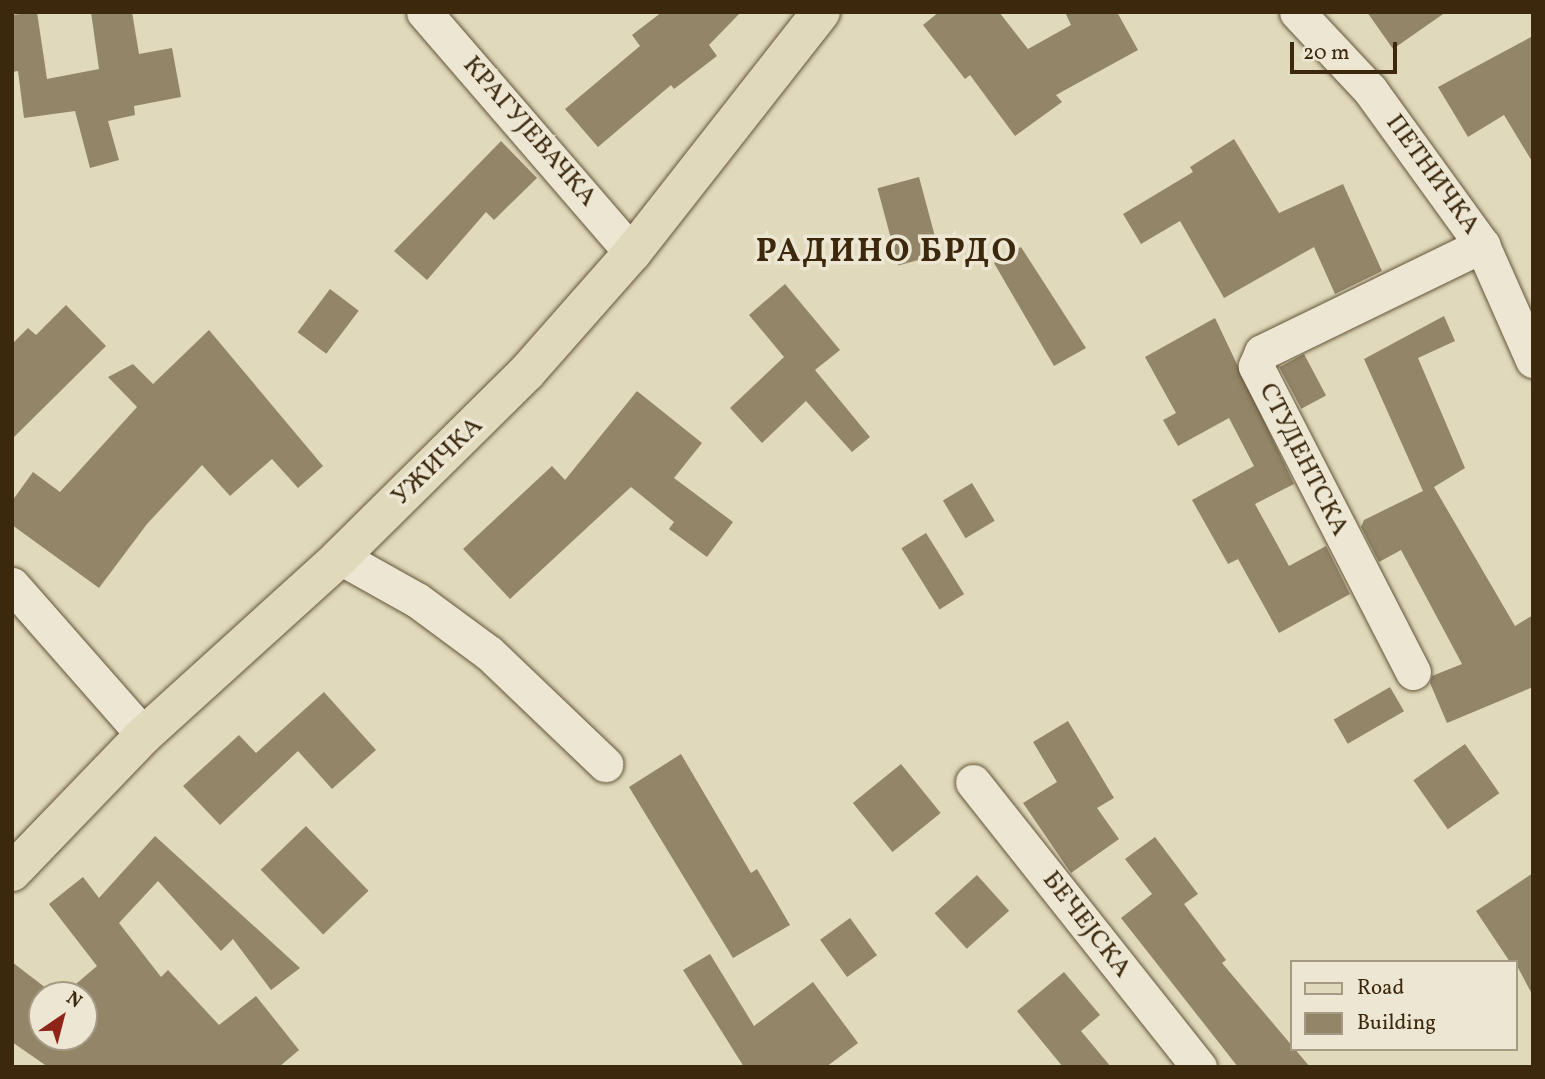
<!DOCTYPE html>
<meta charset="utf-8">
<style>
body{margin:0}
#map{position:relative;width:1545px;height:1079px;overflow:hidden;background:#e1d9bc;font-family:Vollkorn,serif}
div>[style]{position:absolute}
.building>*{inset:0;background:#928568;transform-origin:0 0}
.roads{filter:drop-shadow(0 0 2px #655539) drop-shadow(0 0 2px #655539)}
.minor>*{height:35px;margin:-17.5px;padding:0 17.5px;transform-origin:17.5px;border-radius:17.5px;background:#ece6d3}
.major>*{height:38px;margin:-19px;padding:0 19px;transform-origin:19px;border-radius:19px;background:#e1d9bc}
span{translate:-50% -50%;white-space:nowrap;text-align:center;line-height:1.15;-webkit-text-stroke:7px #ece6d3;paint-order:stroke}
.street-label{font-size:26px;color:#3c290d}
.district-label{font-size:33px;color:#3c290d;font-weight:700;letter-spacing:2px}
.frame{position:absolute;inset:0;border:14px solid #3c290d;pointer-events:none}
.legend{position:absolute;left:1290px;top:960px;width:228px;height:91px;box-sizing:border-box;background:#ece6d3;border:2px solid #a69a84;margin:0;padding:9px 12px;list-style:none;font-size:21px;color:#3c290d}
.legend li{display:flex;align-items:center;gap:14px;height:35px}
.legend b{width:35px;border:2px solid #a69a84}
.north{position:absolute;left:28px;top:981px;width:70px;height:70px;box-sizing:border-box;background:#ece6d3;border:2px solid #a69a84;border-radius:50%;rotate:35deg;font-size:19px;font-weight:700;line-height:28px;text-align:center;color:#3c290d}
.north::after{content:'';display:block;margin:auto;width:24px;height:32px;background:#8f2418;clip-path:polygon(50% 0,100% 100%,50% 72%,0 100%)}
.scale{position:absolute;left:1290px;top:42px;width:107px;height:32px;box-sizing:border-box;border:4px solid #3c290d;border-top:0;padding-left:9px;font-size:21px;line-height:24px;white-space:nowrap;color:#3c290d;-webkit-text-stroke:5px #ece6d3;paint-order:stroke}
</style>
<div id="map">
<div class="building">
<i style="clip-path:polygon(37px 12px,47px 79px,99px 69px,91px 12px,132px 12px,139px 54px,172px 48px,181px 97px,134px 106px,135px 115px,108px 121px,119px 160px,90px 168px,75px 111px,24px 118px,18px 71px,12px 72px,12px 15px)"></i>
<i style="clip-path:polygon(662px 12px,741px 12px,709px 45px,717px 56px,674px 89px,671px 85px,598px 147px,565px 109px,640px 46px,632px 35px)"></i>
<i style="clip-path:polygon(939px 12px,999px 12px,1028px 49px,1071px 25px,1065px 12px,1117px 12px,1138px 50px,1056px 95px,1062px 102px,1015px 136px,970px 75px,965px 79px,923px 25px)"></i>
<i style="clip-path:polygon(1367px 12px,1446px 12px,1393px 49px)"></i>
<i style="clip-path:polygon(1533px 36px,1533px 163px,1504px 115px,1468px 137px,1438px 87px)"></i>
<i style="clip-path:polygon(1234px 139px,1279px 213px,1343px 184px,1382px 271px,1335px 294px,1314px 247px,1224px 298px,1180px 221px,1141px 244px,1123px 214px,1193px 172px,1190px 167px)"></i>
<i style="clip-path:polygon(501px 141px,537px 178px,494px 220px,486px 212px,427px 280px,394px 251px)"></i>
<i style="left:919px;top:177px;width:80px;height:43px;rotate:75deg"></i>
<i style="clip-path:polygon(1021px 247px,1086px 348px,1054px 366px,994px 263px)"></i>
<i style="clip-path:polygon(785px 284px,840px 350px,815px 370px,870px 437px,852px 452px,806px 401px,762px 443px,730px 408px,784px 357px,749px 315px)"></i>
<i style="left:330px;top:289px;width:36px;height:54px;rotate:37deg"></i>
<i style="clip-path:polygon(66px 305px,106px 346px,12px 439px,12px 344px,28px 328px,36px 335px)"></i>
<i style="clip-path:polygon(1444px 316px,1455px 341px,1418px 358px,1465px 468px,1434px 487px,1515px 626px,1533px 615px,1533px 687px,1447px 723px,1430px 683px,1432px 676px,1462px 664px,1401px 550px,1379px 562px,1361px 527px,1364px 520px,1423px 491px,1364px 359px)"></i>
<i style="clip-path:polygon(1215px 318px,1294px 484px,1255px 504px,1289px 566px,1326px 546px,1350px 594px,1279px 633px,1238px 559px,1228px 564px,1192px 500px,1254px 466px,1229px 418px,1178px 446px,1163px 420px,1176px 413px,1145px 357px)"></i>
<i style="clip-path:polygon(209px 330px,323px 466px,298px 488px,272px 459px,230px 496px,202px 465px,147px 524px,99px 588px,12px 525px,12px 501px,33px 472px,60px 492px,137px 407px,108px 377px,133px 364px,153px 384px)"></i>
<i style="left:1304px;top:354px;width:47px;height:28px;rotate:62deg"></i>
<i style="clip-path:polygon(637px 391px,702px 443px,674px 478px,733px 522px,707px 557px,669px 529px,674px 522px,631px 487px,510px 599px,463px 549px,552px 466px,565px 480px)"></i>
<i style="left:972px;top:483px;width:44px;height:34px;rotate:59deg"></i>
<i style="left:926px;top:533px;width:72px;height:29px;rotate:58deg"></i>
<i style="left:1390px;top:687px;width:28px;height:65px;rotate:60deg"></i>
<i style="clip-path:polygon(324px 692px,376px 750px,332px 789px,298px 751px,220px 825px,183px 786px,239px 735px,256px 753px)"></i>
<i style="clip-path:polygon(1068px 721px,1114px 798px,1097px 808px,1119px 839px,1071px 873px,1023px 803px,1057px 782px,1033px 742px)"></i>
<i style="left:1465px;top:744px;width:60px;height:63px;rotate:55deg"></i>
<i style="clip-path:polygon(681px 754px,751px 873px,757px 869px,790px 925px,733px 958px,629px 787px)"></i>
<i style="left:901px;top:764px;width:63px;height:62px;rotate:51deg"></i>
<i style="left:306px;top:826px;width:90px;height:63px;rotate:46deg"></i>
<i style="clip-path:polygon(155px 836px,300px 968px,271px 990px,233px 939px,221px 951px,158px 881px,119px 923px,161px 977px,168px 970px,219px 1025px,256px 996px,299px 1050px,279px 1067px,48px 1067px,12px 1042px,12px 962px,55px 995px,42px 995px,42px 1037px,84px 1037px,84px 995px,63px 995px,97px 966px,49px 904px,83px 877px,99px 898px)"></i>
<i style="clip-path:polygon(1155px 837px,1198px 894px,1184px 904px,1226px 960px,1222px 963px,1310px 1067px,1238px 1067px,1121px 918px,1152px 894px,1125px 859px)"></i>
<i style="clip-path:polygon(1533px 873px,1533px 996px,1515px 962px,1510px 962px,1476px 911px)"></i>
<i style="left:977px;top:875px;width:48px;height:57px;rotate:48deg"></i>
<i style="left:850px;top:918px;width:46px;height:37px;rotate:54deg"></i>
<i style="clip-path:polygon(710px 954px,754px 1026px,813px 982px,858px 1043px,826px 1067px,744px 1067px,683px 970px)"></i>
<i style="clip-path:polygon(1064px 972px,1100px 1015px,1081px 1031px,1111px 1067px,1063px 1067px,1017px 1011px)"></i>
</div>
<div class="roads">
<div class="minor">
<i style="left:424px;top:12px;width:318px;rotate:49.2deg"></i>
<i style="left:1297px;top:12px;width:107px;rotate:46.9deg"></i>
<i style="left:1370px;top:90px;width:191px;rotate:54.1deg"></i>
<i style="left:1482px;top:245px;width:126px;rotate:66.1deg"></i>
<i style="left:340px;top:557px;width:88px;rotate:29.2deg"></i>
<i style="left:417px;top:600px;width:89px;rotate:36.4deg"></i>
<i style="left:489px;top:653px;width:161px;rotate:43.7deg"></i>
<i style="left:12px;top:585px;width:200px;rotate:48.7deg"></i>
<i style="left:1413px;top:672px;width:344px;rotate:-117.2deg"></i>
<i style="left:1256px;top:366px;width:15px;rotate:-67deg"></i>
<i style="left:1262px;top:352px;width:245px;rotate:-25.9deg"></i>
<i style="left:973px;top:782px;width:364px;rotate:51.6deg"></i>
</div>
<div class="major">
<i style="left:12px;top:872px;width:190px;rotate:-46.1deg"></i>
<i style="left:144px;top:735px;width:265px;rotate:-42.2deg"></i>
<i style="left:340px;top:557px;width:263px;rotate:-44.7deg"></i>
<i style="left:527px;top:372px;width:159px;rotate:-48.6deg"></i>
<i style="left:632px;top:253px;width:306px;rotate:-51.9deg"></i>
</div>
</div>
<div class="street-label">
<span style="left:529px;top:132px;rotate:49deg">КРАГУЈЕВАЧКА</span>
<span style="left:1432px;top:175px;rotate:54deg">ПЕТНИЧКА</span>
<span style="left:1303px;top:460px;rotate:63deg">СТУДЕНТСКА</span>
<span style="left:438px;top:462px;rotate:-44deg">УЖИЧКА</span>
<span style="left:1086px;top:925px;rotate:52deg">БЕЧЕЈСКА</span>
</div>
<div class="district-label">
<span style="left:887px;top:254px">РАДИНО БРДО</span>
</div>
<div class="frame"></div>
<ul class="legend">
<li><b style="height:9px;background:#e1d9bc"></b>Road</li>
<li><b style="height:19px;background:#928568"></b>Building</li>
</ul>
<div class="north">N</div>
<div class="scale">20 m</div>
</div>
